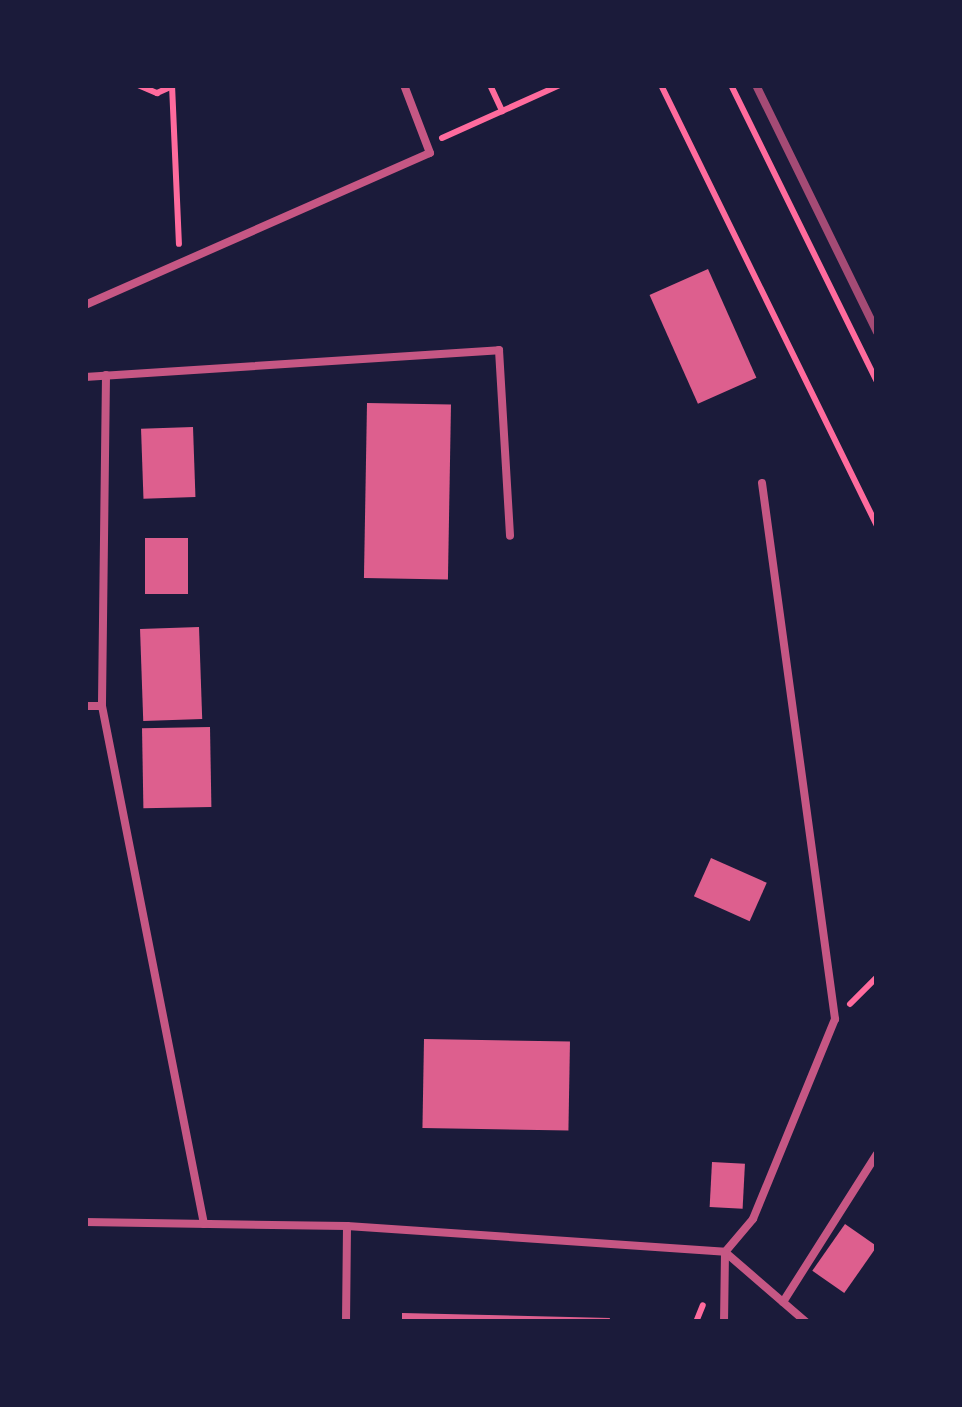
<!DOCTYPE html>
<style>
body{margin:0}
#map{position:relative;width:962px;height:1407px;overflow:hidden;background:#1b1b3a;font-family:Lato,sans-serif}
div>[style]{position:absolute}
.building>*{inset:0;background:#dd5f8e;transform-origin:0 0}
.path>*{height:6px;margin:-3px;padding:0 3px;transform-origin:3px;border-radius:3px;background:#ff6b9d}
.service>*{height:8px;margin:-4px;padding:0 4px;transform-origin:4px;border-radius:4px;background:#c65784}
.rail>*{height:8px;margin:-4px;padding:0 4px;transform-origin:4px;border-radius:4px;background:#a44b75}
span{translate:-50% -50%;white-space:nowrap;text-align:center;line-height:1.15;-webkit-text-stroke:9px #1b1b3a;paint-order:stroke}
.frame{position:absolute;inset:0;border:88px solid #1b1b3a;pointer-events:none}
</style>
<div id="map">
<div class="building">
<i style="left:708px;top:269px;width:119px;height:64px;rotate:66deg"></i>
<i style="left:367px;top:403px;width:84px;height:175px;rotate:1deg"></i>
<i style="left:193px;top:427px;width:70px;height:52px;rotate:88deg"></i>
<i style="left:188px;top:538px;width:56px;height:43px;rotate:90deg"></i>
<i style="left:199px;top:627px;width:92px;height:59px;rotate:88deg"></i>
<i style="left:210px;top:727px;width:80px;height:68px;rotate:89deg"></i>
<i style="left:711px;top:858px;width:61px;height:42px;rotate:24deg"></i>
<i style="left:424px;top:1039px;width:146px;height:89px;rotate:1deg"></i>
<i style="left:712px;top:1162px;width:33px;height:45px;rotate:3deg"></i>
<i style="left:845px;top:1224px;width:39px;height:57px;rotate:35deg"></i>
<i style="clip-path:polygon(402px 1313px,610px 1318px,609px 1322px,402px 1322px)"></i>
</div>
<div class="path">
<i style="left:138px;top:85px;width:21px;rotate:23deg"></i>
<i style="left:157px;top:93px;width:17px;rotate:-24deg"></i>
<i style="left:172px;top:85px;width:159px;rotate:87.5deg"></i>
<i style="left:490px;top:85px;width:29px;rotate:65deg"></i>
<i style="left:661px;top:85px;width:490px;rotate:63.9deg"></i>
<i style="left:731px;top:85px;width:331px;rotate:63.8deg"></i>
<i style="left:442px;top:138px;width:129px;rotate:-24.2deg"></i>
<i style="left:850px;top:1004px;width:38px;rotate:-45deg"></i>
<i style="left:696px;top:1322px;width:18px;rotate:-68deg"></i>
</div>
<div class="service">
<i style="left:85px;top:305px;width:377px;rotate:-23.8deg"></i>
<i style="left:430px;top:153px;width:73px;rotate:-110.9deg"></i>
<i style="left:106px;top:375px;width:331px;rotate:90.7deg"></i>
<i style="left:102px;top:706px;width:528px;rotate:78.86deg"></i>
<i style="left:85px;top:377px;width:415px;rotate:-3.7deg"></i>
<i style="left:499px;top:350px;width:186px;rotate:86.6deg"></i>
<i style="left:762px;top:483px;width:541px;rotate:82.24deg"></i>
<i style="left:835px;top:1019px;width:216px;rotate:112.3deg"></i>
<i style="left:753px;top:1219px;width:43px;rotate:130.3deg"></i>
<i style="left:725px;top:1252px;width:107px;rotate:40.8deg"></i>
<i style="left:85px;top:706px;width:17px"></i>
<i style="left:85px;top:1222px;width:262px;rotate:0.9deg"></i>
<i style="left:347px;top:1226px;width:379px;rotate:3.9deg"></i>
<i style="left:725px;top:1252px;width:70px;rotate:90.8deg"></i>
<i style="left:783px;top:1302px;width:175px;rotate:-57.6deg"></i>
<i style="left:346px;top:1322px;width:96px;rotate:-89.4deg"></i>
</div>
<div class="rail">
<i style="left:756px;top:85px;width:275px;rotate:63.9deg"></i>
</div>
<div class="frame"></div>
</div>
